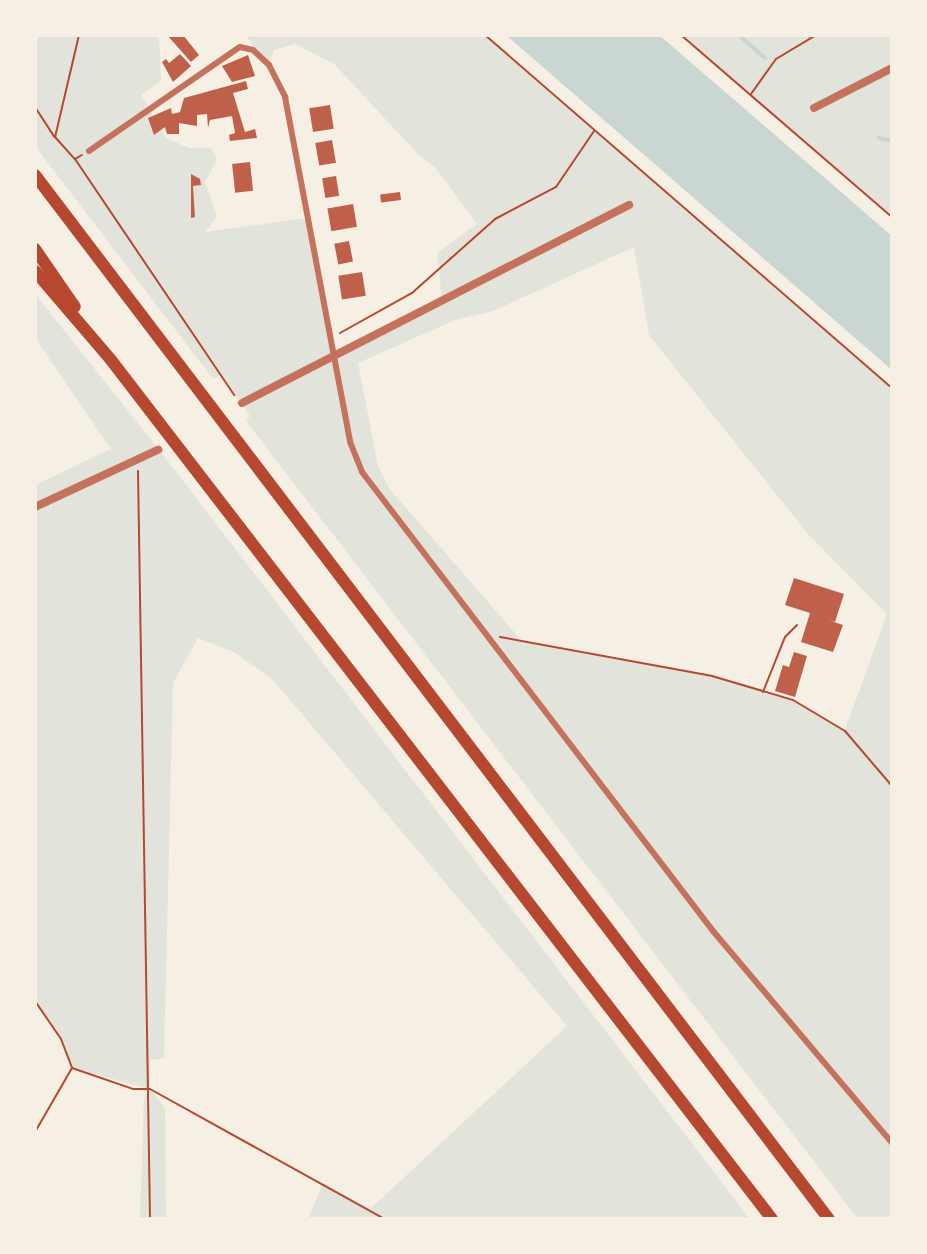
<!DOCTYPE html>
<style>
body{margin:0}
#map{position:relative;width:927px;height:1254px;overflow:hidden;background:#f6efe4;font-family:"Source Serif 4",serif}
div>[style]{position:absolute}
.green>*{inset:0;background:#e2e4dc}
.water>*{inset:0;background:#c9d6d2}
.stream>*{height:3.5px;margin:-1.75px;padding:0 1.75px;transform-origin:1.75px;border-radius:1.75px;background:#c9d6d2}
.building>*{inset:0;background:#bf614a;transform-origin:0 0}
.path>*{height:2px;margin:-1px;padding:0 1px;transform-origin:1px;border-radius:1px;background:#b5482f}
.minor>*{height:6px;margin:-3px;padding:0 3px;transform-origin:3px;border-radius:3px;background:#c5725c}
.tertiary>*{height:8px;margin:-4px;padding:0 4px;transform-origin:4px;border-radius:4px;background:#c5725c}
.motorway>*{height:12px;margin:-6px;padding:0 6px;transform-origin:6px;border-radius:6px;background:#b5482f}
span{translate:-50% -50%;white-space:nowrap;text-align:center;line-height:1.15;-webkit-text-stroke:5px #f6efe4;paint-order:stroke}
.frame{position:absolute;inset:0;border:37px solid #f6efe4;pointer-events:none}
</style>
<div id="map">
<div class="green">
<i style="clip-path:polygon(evenodd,35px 35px,159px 35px,161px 81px,141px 95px,166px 138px,189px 148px,211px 148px,217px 159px,205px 182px,217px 216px,205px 232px,307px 218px,335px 355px,442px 300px,437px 253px,477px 224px,435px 167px,420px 156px,334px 64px,295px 44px,274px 50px,269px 65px,245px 35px,485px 35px,892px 388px,892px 1219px,858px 1219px,246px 421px,250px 416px,221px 375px,213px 379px,35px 146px,35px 35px,634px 247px,649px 335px,808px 534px,887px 614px,845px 730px,793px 700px,712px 676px,522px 641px,389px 488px,378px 466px,358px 363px,455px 320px,493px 311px,634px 247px)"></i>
<i style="clip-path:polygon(681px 35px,892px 35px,892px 216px,786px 124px)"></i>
<i style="clip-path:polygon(35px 294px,167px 460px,750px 1219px,308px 1219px,323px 1183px,370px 1209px,567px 1026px,273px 680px,234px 652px,198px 638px,173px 683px,164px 1058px,150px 1060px,150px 1089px,165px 1108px,166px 1219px,140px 1219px,144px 1098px,150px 1089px,72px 1068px,61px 1039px,35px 1001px,35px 485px,111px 449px,35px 338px)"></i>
</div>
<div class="water">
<i style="clip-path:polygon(506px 35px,659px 35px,892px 236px,892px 370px)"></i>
</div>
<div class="stream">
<i style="left:739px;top:35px;width:35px;rotate:41deg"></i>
<i style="left:879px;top:138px;width:13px;rotate:13deg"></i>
</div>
<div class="building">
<i style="clip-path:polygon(167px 35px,183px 35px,199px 55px,191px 62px)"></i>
<i style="clip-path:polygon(180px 54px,191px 66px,173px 82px,162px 62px,166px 59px,169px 63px)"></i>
<i style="clip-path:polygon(248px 55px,255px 76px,232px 82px,222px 66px)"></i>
<i style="clip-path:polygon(246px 81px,248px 89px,233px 93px,245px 132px,255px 129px,257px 138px,230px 141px,229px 135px,235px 133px,232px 116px,210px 120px,208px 128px,207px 114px,197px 115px,197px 126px,179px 123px,179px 134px,167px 134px,165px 127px,154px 135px,148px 118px,171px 108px,172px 114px,180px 112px,184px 98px)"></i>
<i style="left:330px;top:105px;width:24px;height:21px;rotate:81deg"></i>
<i style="left:332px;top:140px;width:23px;height:17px;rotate:80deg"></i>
<i style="left:250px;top:162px;width:29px;height:18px;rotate:84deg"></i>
<i style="clip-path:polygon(191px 174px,200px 179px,201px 185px,193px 186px,195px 217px,191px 218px)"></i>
<i style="left:336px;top:176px;width:20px;height:14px;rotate:81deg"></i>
<i style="left:400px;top:192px;width:8px;height:20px;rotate:83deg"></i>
<i style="left:353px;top:204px;width:23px;height:26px;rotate:80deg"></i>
<i style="left:349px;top:241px;width:21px;height:15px;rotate:79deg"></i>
<i style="left:362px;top:272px;width:24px;height:24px;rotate:81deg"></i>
<i style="clip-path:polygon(794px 578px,844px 594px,835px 622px,828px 620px,843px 625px,833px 652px,801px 642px,810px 613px,785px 605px)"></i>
<i style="clip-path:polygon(794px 652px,807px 656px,795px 697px,775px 691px,783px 665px,789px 667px)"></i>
</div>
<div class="path">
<i style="left:79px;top:35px;width:105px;rotate:103.2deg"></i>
<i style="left:55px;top:137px;width:30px;rotate:48deg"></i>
<i style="left:75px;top:159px;width:8px;rotate:-30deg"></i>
<i style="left:485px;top:35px;width:539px;rotate:40.94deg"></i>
<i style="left:681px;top:35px;width:279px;rotate:40.8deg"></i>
<i style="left:751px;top:94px;width:43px;rotate:-54.5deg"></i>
<i style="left:776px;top:59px;width:47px;rotate:-31deg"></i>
<i style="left:35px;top:107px;width:35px;rotate:57deg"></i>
<i style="left:75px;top:159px;width:285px;rotate:56deg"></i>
<i style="left:340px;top:333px;width:82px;rotate:-29.1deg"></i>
<i style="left:412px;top:293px;width:111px;rotate:-41.7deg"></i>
<i style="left:495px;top:219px;width:69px;rotate:-27.7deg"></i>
<i style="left:556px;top:187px;width:68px;rotate:-55.8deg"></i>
<i style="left:138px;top:471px;width:748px;rotate:89.08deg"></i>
<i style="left:500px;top:637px;width:216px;rotate:10.4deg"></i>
<i style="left:712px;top:676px;width:84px;rotate:16.5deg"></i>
<i style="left:793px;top:700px;width:61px;rotate:30.8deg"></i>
<i style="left:845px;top:731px;width:72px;rotate:49.5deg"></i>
<i style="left:763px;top:692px;width:59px;rotate:-68.2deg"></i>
<i style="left:785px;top:637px;width:17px;rotate:-45deg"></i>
<i style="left:35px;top:1001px;width:46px;rotate:55.6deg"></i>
<i style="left:61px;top:1039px;width:31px;rotate:69deg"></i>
<i style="left:72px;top:1068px;width:74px;rotate:120deg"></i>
<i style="left:72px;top:1068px;width:65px;rotate:19deg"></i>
<i style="left:133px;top:1089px;width:17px"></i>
<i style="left:150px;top:1089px;width:269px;rotate:29deg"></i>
</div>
<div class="minor">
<i style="left:89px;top:151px;width:183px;rotate:-34.6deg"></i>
<i style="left:240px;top:47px;width:13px;rotate:13deg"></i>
<i style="left:253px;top:50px;width:22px;rotate:43deg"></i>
<i style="left:269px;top:65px;width:36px;rotate:63deg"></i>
<i style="left:285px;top:97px;width:351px;rotate:79.3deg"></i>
<i style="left:350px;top:442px;width:32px;rotate:68deg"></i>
<i style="left:362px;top:472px;width:578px;rotate:52.59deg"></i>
<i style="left:713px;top:931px;width:277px;rotate:49.8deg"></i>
</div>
<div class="tertiary">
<i style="left:814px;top:108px;width:88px;rotate:-27.1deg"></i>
<i style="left:242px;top:403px;width:435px;rotate:-27.1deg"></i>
<i style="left:35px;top:507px;width:136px;rotate:-24.9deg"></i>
</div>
<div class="motorway">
<i style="left:35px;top:175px;width:1312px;rotate:52.75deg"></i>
<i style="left:35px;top:249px;width:70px;rotate:55.4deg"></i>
<i style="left:35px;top:271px;width:117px;rotate:49.5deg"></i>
<i style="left:111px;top:360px;width:1084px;rotate:52.42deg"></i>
</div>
<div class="frame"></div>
</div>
